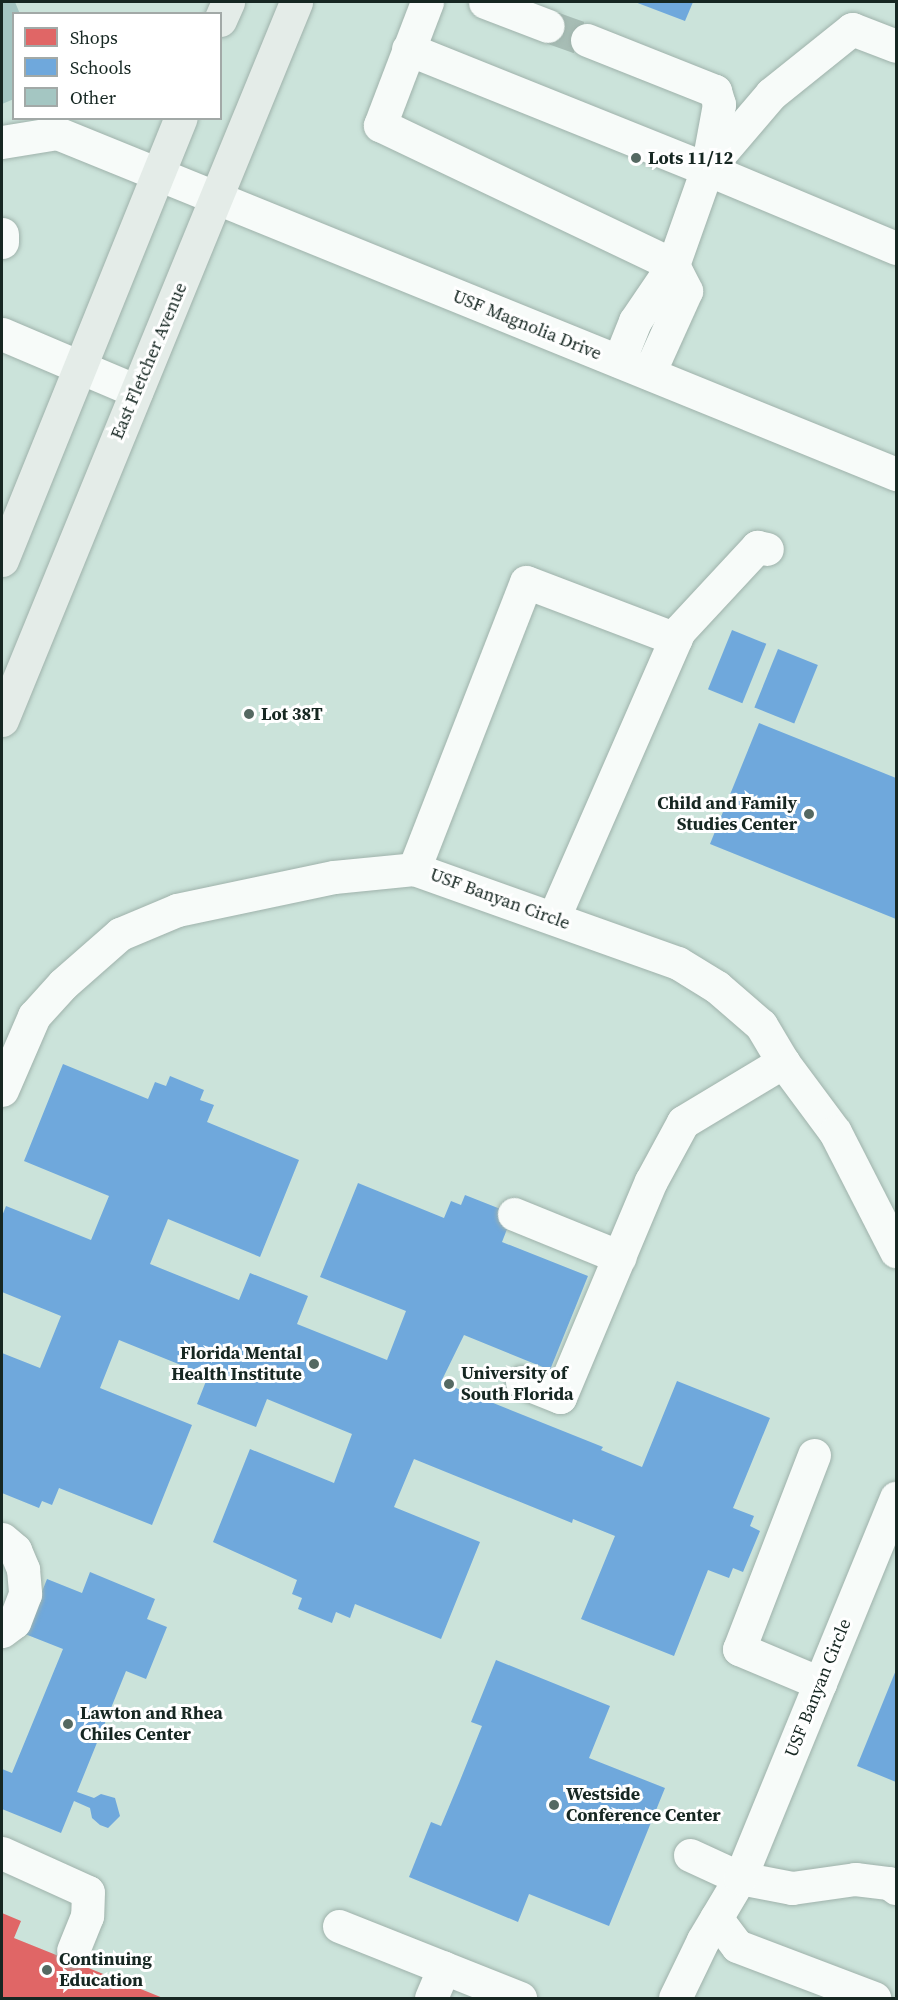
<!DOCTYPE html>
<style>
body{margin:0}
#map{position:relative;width:898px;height:2000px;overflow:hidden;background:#cbe3da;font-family:"Source Serif 4",serif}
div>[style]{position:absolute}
.shops>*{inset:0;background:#e06666}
.schools>*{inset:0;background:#6fa8dc;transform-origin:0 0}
.building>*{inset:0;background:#a4c6c2}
.minor-tunnel>*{height:33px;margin-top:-16.5px;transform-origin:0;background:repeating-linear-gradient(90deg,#a7bdb5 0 33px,transparent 0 49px)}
.roads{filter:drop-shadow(0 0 2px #9fb2ab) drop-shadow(0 0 2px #9fb2ab)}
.minor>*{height:33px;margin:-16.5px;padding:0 16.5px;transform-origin:16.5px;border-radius:16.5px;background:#f7fbf9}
.major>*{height:33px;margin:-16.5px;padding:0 16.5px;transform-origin:16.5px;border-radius:16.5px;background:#e4ece8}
.dots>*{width:16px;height:16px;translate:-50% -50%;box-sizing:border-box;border:3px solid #fff;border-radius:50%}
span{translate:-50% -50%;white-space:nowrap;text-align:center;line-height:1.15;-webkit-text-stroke:6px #fff;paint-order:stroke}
.poi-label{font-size:18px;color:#162722;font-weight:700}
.left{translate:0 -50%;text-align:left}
.right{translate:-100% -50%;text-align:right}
.street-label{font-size:18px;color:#162722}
.frame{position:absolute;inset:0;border:3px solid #162722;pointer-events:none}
.legend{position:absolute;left:12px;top:12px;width:210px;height:108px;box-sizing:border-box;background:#fff;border:2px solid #a2a9a7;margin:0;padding:8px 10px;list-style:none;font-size:18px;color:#162722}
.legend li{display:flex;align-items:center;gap:12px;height:30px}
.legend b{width:30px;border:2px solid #a2a9a7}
</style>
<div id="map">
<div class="shops">
<i style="clip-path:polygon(2px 1913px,21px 1921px,14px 1938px,163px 1998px,2px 1998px)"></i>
</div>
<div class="schools">
<i style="clip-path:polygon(635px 2px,693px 2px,685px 21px)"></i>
<i style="left:732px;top:630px;width:37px;height:64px;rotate:22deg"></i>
<i style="left:778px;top:649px;width:43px;height:63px;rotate:22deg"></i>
<i style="clip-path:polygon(759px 723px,896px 778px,896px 919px,710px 844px)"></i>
<i style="clip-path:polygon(63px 1064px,148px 1099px,155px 1082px,166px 1086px,170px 1076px,204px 1090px,200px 1100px,214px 1105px,207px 1122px,299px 1160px,260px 1257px,168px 1219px,150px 1264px,239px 1300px,250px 1273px,308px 1296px,297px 1324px,387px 1360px,406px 1311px,320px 1277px,358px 1183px,444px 1218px,451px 1201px,461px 1205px,465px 1195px,503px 1210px,499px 1220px,509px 1224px,502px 1242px,588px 1276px,550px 1370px,464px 1335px,441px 1382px,603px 1447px,601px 1450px,642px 1467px,677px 1381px,770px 1418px,733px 1508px,754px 1516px,750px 1526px,760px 1531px,743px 1572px,733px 1568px,729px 1578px,708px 1570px,674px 1656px,581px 1619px,615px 1536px,573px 1519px,572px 1523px,414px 1459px,394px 1507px,480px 1542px,441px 1639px,355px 1604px,350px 1618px,336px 1612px,332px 1623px,298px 1609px,302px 1598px,292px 1594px,297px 1580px,213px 1542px,250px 1449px,334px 1483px,352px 1434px,267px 1399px,256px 1427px,197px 1404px,208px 1376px,119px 1340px,100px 1388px,192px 1425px,152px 1525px,59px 1488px,52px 1505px,42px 1501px,39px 1508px,2px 1493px,2px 1353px,40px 1368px,61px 1316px,2px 1292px,2px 1216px,6px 1206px,91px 1240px,109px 1196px,24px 1161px)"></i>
<i style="clip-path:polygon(90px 1572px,155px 1599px,147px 1619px,167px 1627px,146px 1679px,126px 1671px,77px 1792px,94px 1798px,101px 1794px,115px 1798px,120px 1816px,108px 1828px,100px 1825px,92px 1818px,90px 1808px,74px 1801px,61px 1833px,2px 1809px,2px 1769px,12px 1773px,63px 1649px,25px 1634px,47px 1579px,82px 1593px)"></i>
<i style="clip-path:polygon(496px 1660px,610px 1706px,589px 1758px,665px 1788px,609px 1926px,529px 1894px,518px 1922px,409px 1877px,431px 1822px,441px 1826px,459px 1783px,482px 1726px,471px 1722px)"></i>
<i style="clip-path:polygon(896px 1670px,896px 1782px,857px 1766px)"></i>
</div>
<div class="building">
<i style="clip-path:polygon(2px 2px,15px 2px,20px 14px,14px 14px,14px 99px,2px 104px)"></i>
</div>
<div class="minor-tunnel">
<i style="left:548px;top:26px;width:41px;rotate:19.7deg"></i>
</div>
<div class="roads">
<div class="minor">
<i style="left:427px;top:2px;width:132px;rotate:110.9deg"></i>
<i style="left:380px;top:125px;width:325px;rotate:25.5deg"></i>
<i style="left:673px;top:265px;width:29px;rotate:63deg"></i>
<i style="left:686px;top:291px;width:90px;rotate:114.3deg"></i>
<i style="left:485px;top:2px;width:67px;rotate:20.9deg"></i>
<i style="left:587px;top:40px;width:138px;rotate:21.7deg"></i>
<i style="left:715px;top:91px;width:14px;rotate:73deg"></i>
<i style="left:719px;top:104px;width:66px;rotate:100.5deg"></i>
<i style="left:408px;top:49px;width:322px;rotate:21.9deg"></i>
<i style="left:2px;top:142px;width:56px;rotate:-9.3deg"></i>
<i style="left:57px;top:133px;width:906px;rotate:22.12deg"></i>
<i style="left:707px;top:169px;width:99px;rotate:-49.5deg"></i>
<i style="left:771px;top:94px;width:104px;rotate:-38.7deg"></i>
<i style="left:852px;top:29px;width:47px;rotate:21.1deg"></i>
<i style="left:2px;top:234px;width:8px;rotate:90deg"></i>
<i style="left:2px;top:334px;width:146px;rotate:23deg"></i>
<i style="left:619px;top:361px;width:43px;rotate:-68.2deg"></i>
<i style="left:635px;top:321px;width:68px;rotate:-55.8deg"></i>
<i style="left:673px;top:265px;width:102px;rotate:-70.5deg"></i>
<i style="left:707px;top:169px;width:205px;rotate:22.7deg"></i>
<i style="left:414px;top:869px;width:308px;rotate:-68.7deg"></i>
<i style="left:526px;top:582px;width:160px;rotate:20.8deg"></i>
<i style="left:554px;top:917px;width:312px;rotate:-66.4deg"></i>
<i style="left:679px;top:631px;width:115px;rotate:-47.1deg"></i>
<i style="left:757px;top:547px;width:10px;rotate:11deg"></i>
<i style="left:2px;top:1090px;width:81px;rotate:-66.6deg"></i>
<i style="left:34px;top:1016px;width:43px;rotate:-47.8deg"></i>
<i style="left:63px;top:984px;width:76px;rotate:-41.3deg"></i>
<i style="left:120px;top:934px;width:62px;rotate:-22.8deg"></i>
<i style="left:177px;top:910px;width:160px;rotate:-11.9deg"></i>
<i style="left:334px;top:877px;width:80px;rotate:-5.7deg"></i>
<i style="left:414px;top:869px;width:280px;rotate:19.6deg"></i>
<i style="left:678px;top:963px;width:46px;rotate:31.6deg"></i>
<i style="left:717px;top:987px;width:58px;rotate:40.8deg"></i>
<i style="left:761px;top:1025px;width:43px;rotate:59.3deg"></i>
<i style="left:783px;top:1062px;width:87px;rotate:53.4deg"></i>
<i style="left:835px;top:1132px;width:134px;rotate:62.9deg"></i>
<i style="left:514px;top:1214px;width:114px;rotate:22.1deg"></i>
<i style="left:522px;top:1382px;width:41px;rotate:21.5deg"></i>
<i style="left:560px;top:1397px;width:234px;rotate:-67.2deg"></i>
<i style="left:651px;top:1181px;width:67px;rotate:-61.5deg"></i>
<i style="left:683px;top:1122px;width:117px;rotate:-31deg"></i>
<i style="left:814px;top:1455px;width:208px;rotate:111.1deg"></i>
<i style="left:739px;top:1649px;width:88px;rotate:22.8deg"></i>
<i style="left:2px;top:1539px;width:17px;rotate:40deg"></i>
<i style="left:15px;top:1550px;width:21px;rotate:67deg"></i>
<i style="left:23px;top:1569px;width:25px;rotate:85deg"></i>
<i style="left:25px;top:1594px;width:30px;rotate:111deg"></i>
<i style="left:14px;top:1622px;width:15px;rotate:143deg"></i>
<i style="left:2px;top:1853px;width:94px;rotate:24.4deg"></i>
<i style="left:88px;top:1892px;width:24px;rotate:92deg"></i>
<i style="left:87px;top:1916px;width:37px;rotate:112deg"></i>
<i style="left:690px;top:1855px;width:55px;rotate:24.7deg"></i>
<i style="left:740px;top:1878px;width:53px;rotate:10.9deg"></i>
<i style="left:792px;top:1888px;width:64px;rotate:-8.1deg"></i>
<i style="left:855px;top:1879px;width:34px;rotate:7deg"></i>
<i style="left:889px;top:1883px;width:9px;rotate:36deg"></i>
<i style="left:716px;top:1918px;width:35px;rotate:53deg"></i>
<i style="left:737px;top:1946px;width:147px;rotate:20.8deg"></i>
<i style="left:339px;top:1926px;width:195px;rotate:21.7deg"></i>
<i style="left:431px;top:1998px;width:33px;rotate:-67deg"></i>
<i style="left:675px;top:1998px;width:64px;rotate:-64.2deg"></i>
<i style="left:703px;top:1940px;width:72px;rotate:-59.2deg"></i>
<i style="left:740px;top:1878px;width:411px;rotate:-67.7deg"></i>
</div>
<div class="major">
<i style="left:220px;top:20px;width:20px;rotate:-66deg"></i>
<i style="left:2px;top:560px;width:477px;rotate:-68deg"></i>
<i style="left:2px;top:720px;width:776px;rotate:-67.73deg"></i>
</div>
</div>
<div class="dots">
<i style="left:636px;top:158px;background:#556962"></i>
<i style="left:249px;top:714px;background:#556962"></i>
<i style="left:809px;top:814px;background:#556962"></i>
<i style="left:314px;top:1364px;background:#556962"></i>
<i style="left:449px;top:1384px;background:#556962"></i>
<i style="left:68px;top:1724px;background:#556962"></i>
<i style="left:554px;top:1805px;background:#556962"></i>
<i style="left:47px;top:1970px;background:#556962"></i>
</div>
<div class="poi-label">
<span class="left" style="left:648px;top:158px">Lots 11/12</span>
<span class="left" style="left:261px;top:714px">Lot 38T</span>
<span class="right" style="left:797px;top:814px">Child and Family<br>Studies Center</span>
<span class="right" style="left:302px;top:1364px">Florida Mental<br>Health Institute</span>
<span class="left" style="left:461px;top:1384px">University of<br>South Florida</span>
<span class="left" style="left:80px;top:1724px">Lawton and Rhea<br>Chiles Center</span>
<span class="left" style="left:566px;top:1805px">Westside<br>Conference Center</span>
<span class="left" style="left:59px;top:1970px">Continuing<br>Education</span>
</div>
<div class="street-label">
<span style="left:527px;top:325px;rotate:22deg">USF Magnolia Drive</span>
<span style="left:149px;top:361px;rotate:-67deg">East Fletcher Avenue</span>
<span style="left:500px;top:899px;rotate:20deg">USF Banyan Circle</span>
<span style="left:818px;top:1688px;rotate:-68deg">USF Banyan Circle</span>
</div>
<div class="frame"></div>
<ul class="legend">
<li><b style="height:16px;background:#e06666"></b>Shops</li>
<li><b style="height:16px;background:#6fa8dc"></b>Schools</li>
<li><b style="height:16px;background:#a4c6c2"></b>Other</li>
</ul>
</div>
